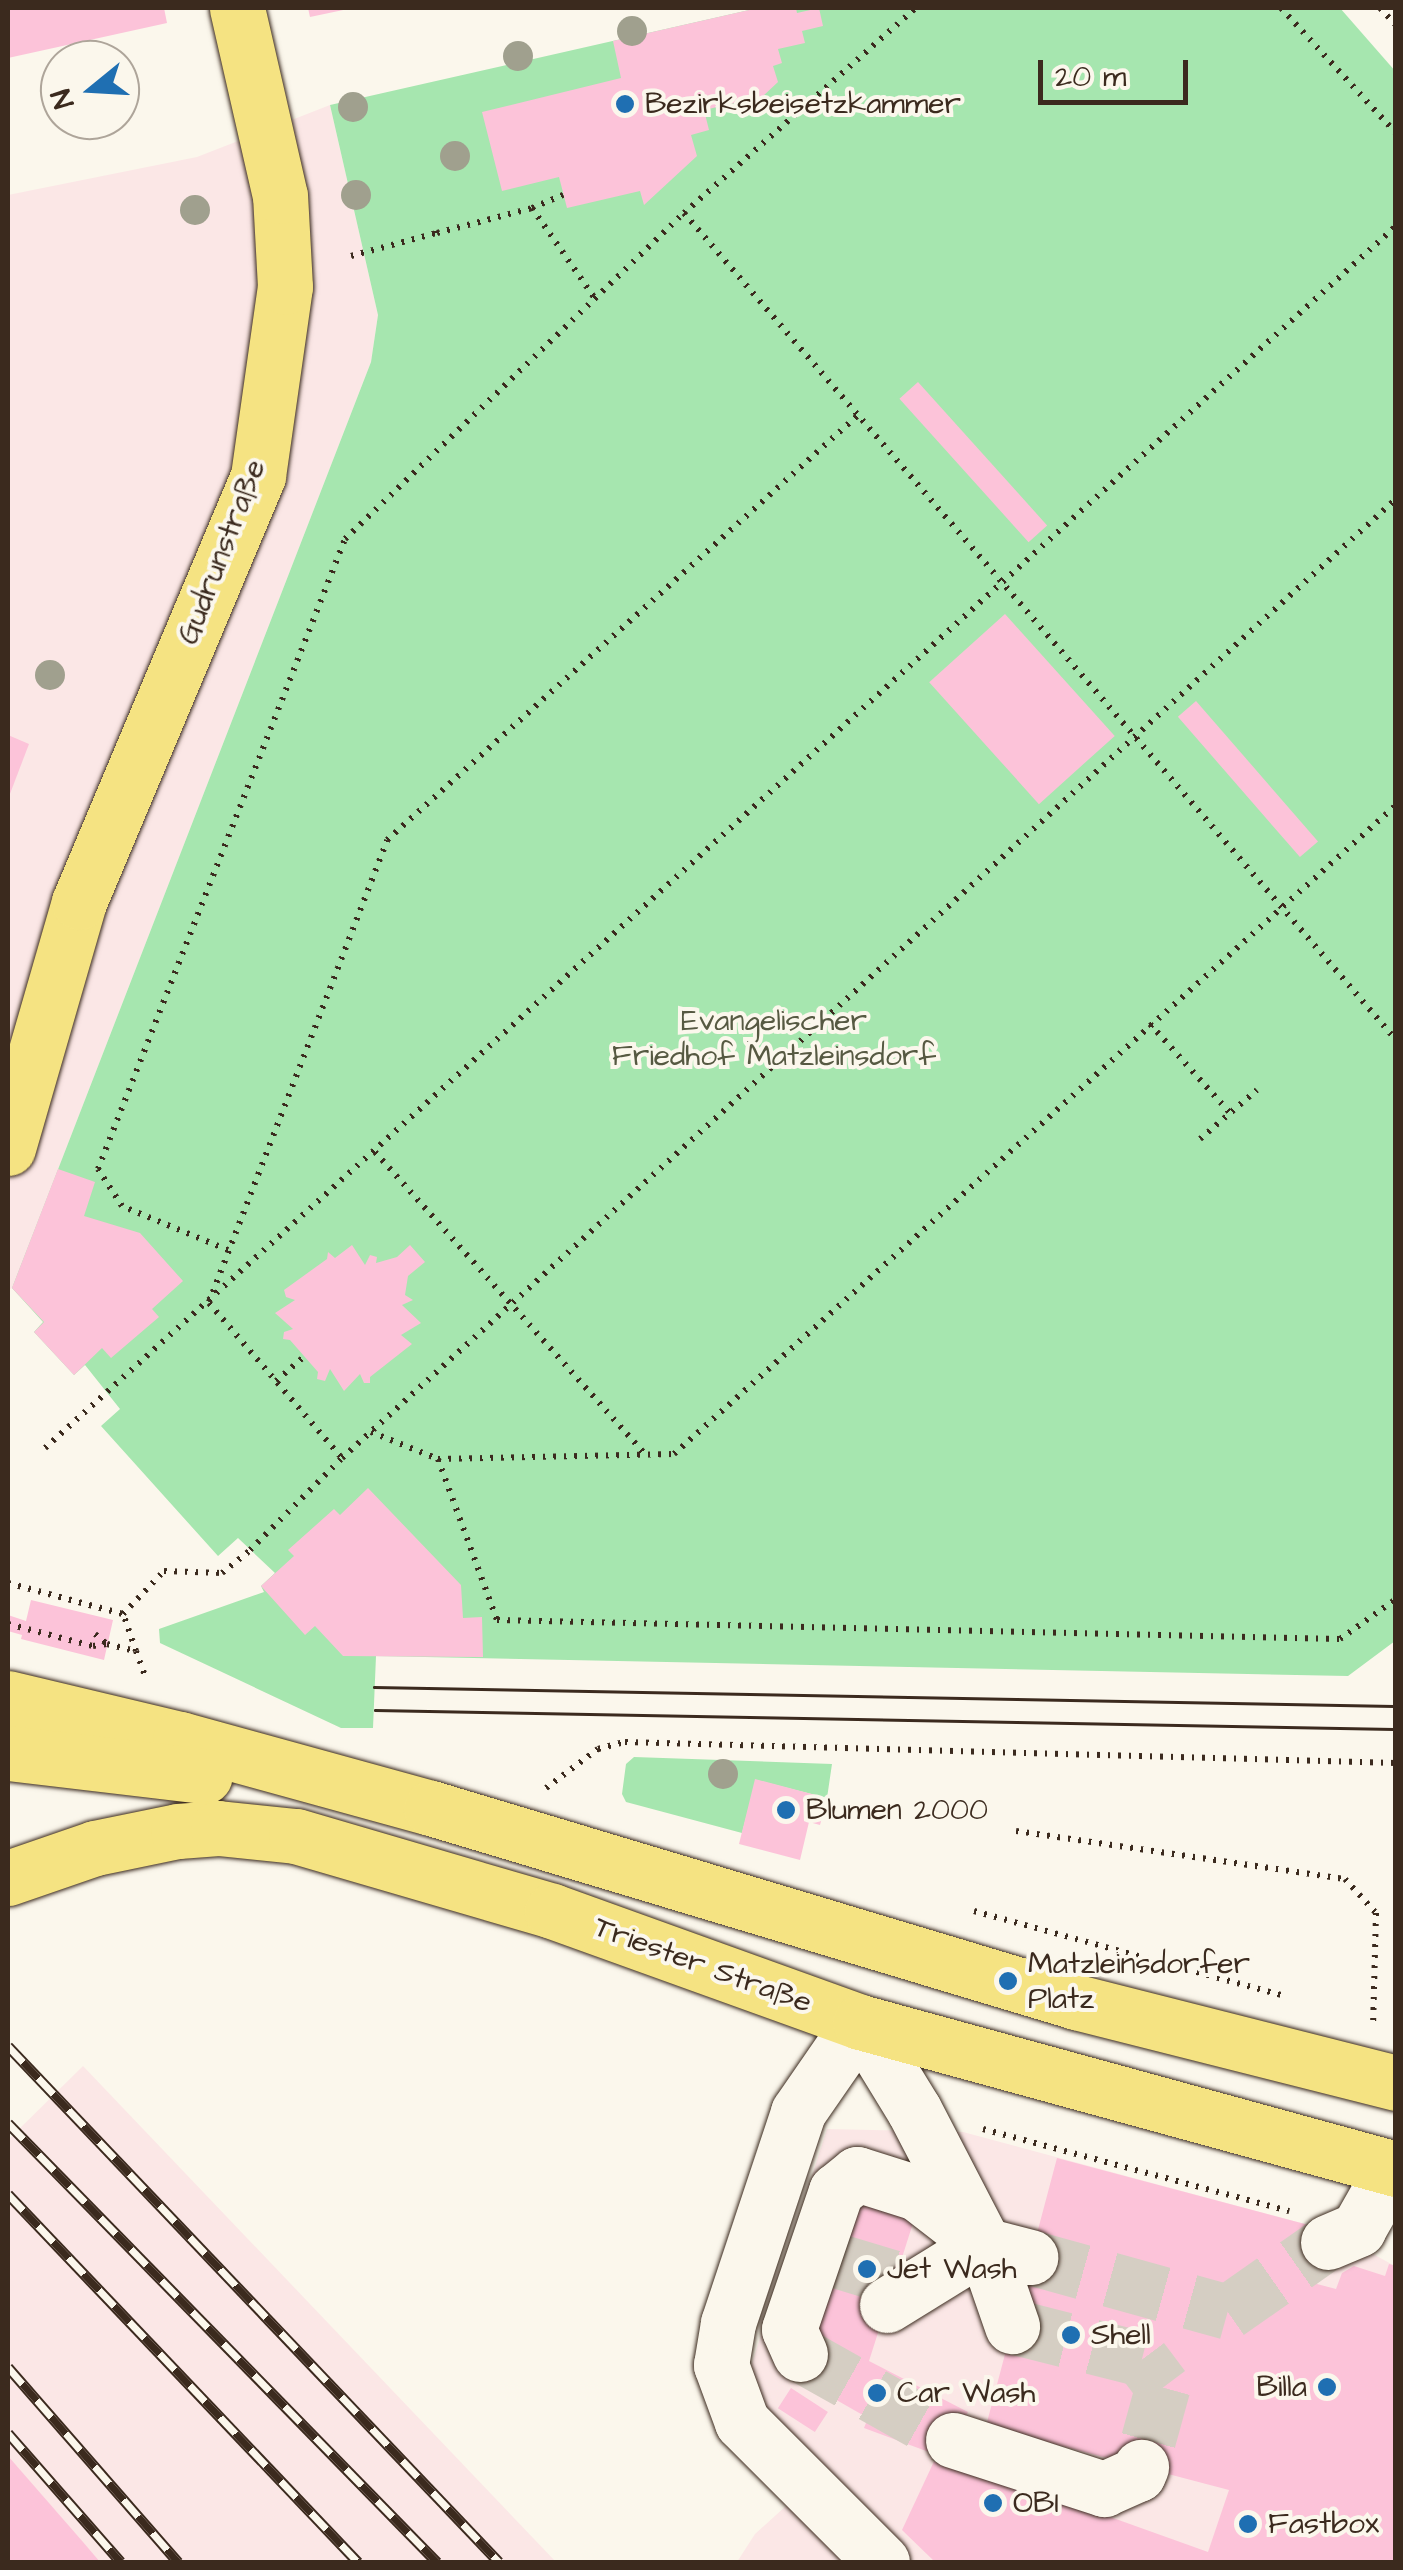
<!DOCTYPE html>
<meta charset="utf-8">
<style>
body{margin:0}
#map{position:relative;width:1403px;height:2570px;overflow:hidden;background:#fbf7ec;font-family:"Architects Daughter",sans-serif}
div>[style]{position:absolute}
.built>*{inset:0;background:#fbe7e6}
.green>*{inset:0;background:#a6e6af}
.building>*{inset:0;background:#fcc3d9;transform-origin:0 0}
.minor-tunnel>*{height:55px;margin-top:-27.5px;transform-origin:0;background:repeating-linear-gradient(90deg,#d5cec3 0 55px,transparent 0 83px)}
.path>*{height:6px;margin-top:-3px;transform-origin:0;background:repeating-linear-gradient(90deg,#3b2a1e 0 2.5px,transparent 0 10.5px)}
.roads{filter:drop-shadow(0 0 2px #3b2a1e) drop-shadow(0 0 2px #3b2a1e)}
.minor>*{height:55px;margin:-27.5px;padding:0 27.5px;transform-origin:27.5px;border-radius:27.5px;background:#fbf7ec}
.major>*{height:55px;margin:-27.5px;padding:0 27.5px;transform-origin:27.5px;border-radius:27.5px;background:#f5e382}
.tram>*{height:2.5px;margin:-1.25px;padding:0 1.25px;transform-origin:1.25px;border-radius:1.25px;background:#3b2a1e}
.rail>*{height:11px;margin-top:-5.5px;transform-origin:0;background:repeating-linear-gradient(90deg,#fbf7ec 0 22px,#3b2a1e 0 44px);box-sizing:border-box;border-block:2px solid #3b2a1e}
.trees>*{width:30px;height:30px;margin:-15px;border-radius:50%;background:#a0a08e}
.dots>*{width:28px;height:28px;translate:-50% -50%;box-sizing:border-box;border:5px solid #fbf7ec;border-radius:50%}
span{translate:-50% -50%;white-space:nowrap;text-align:center;line-height:1.15;-webkit-text-stroke:8px #fbf7ec;paint-order:stroke}
.poi-label{font-size:30px;color:#3b2a1e}
.left{translate:0 -50%;text-align:left}
.right{translate:-100% -50%;text-align:right}
.street-label{font-size:30px;color:#3b2a1e}
.park-label{font-size:30px;color:#565942}
.frame{position:absolute;inset:0;border:10px solid #3b2a1e;pointer-events:none}
.north{position:absolute;left:40px;top:40px;width:100px;height:100px;box-sizing:border-box;background:#fbf7ec;border:2px solid #aea59a;border-radius:50%;rotate:252deg;font-size:28px;font-weight:700;line-height:40px;text-align:center;color:#3b2a1e}
.north::after{content:'';display:block;margin:auto;width:35px;height:45px;background:#1f6fb2;clip-path:polygon(50% 0,100% 100%,50% 72%,0 100%)}
.scale{position:absolute;left:1038px;top:60px;width:150px;height:45px;box-sizing:border-box;border:5px solid #3b2a1e;border-top:0;padding-left:12px;font-size:30px;line-height:35px;white-space:nowrap;color:#3b2a1e;-webkit-text-stroke:8px #fbf7ec;paint-order:stroke}
</style>
<div id="map">
<div class="built">
<i style="clip-path:polygon(330px 105px,378px 315px,371px 362px,12px 1288px,8px 1290px,8px 195px,197px 157px)"></i>
<i style="clip-path:polygon(83px 2066px,556px 2562px,8px 2562px,8px 2140px)"></i>
<i style="clip-path:polygon(827px 2129px,963px 2132px,1331px 2231px,1395px 2266px,1395px 2562px,737px 2562px,755px 2534px,787px 2505px,744px 2388px)"></i>
</div>
<div class="green">
<i style="clip-path:polygon(758px 8px,1340px 8px,1396px 72px,1395px 1641px,1348px 1676px,376px 1656px,373px 1728px,341px 1728px,160px 1643px,159px 1629px,264px 1592px,261px 1586px,275px 1573px,238px 1538px,218px 1556px,101px 1426px,120px 1409px,85px 1365px,74px 1375px,34px 1332px,43px 1322px,12px 1288px,371px 362px,378px 315px,330px 105px)"></i>
<i style="clip-path:polygon(634px 1757px,832px 1764px,827px 1798px,756px 1780px,742px 1833px,626px 1802px,622px 1794px,626px 1764px)"></i>
</div>
<div class="building">
<i style="clip-path:polygon(8px 8px,164px 8px,167px 23px,8px 58px)"></i>
<i style="clip-path:polygon(308px 8px,347px 8px,348px 9px,310px 17px)"></i>
<i style="clip-path:polygon(758px 8px,796px 8px,797px 13px,819px 8px,823px 26px,802px 31px,805px 43px,778px 49px,782px 63px,773px 66px,778px 82px,762px 97px,704px 110px,709px 130px,691px 135px,697px 156px,644px 205px,640px 191px,567px 208px,559px 177px,502px 191px,482px 112px,621px 78px,613px 41px)"></i>
<i style="left:918px;top:382px;width:193px;height:25px;rotate:48deg"></i>
<i style="left:1005px;top:614px;width:164px;height:102px;rotate:48deg"></i>
<i style="left:1196px;top:701px;width:186px;height:24px;rotate:49deg"></i>
<i style="clip-path:polygon(8px 735px,29px 744px,8px 799px)"></i>
<i style="clip-path:polygon(58px 1169px,95px 1182px,84px 1216px,140px 1233px,183px 1281px,152px 1309px,159px 1317px,111px 1358px,102px 1348px,74px 1375px,34px 1332px,44px 1322px,12px 1288px)"></i>
<i style="clip-path:polygon(352px 1245px,365px 1265px,370px 1255px,377px 1257px,376px 1263px,397px 1257px,410px 1245px,425px 1262px,408px 1276px,405px 1295px,413px 1300px,402px 1305px,421px 1323px,401px 1335px,412px 1344px,370px 1377px,370px 1383px,364px 1383px,360px 1374px,344px 1391px,330px 1369px,325px 1381px,317px 1379px,318px 1372px,290px 1340px,283px 1339px,284px 1332px,293px 1329px,275px 1313px,295px 1300px,286px 1297px,284px 1290px,327px 1259px,328px 1252px,335px 1258px)"></i>
<i style="clip-path:polygon(368px 1488px,461px 1585px,463px 1618px,482px 1617px,483px 1657px,343px 1656px,315px 1626px,305px 1635px,261px 1586px,294px 1556px,288px 1550px,334px 1509px,340px 1515px)"></i>
<i style="clip-path:polygon(31px 1600px,113px 1620px,104px 1660px,21px 1639px,22px 1635px,8px 1631px,8px 1615px,26px 1621px)"></i>
<i style="clip-path:polygon(755px 1779px,827px 1798px,820px 1825px,809px 1822px,800px 1860px,739px 1844px)"></i>
<i style="clip-path:polygon(1057px 2158px,1331px 2231px,1317px 2284px,1336px 2289px,1342px 2273px,1354px 2266px,1385px 2276px,1389px 2264px,1396px 2266px,1396px 2562px,935px 2562px,902px 2530px,937px 2455px,864px 2428px,868px 2418px,789px 2373px,817px 2334px,857px 2203px,914px 2220px,869px 2361px,968px 2412px,943px 2457px,1208px 2552px,1229px 2490px,986px 2426px)"></i>
<i style="left:791px;top:2388px;width:44px;height:24px;rotate:33deg"></i>
<i style="clip-path:polygon(8px 2456px,83px 2542px,100px 2562px,8px 2562px)"></i>
</div>
<div class="minor-tunnel">
<i style="left:1030px;top:2257px;width:205px;rotate:15.5deg"></i>
<i style="left:1228px;top:2312px;width:122px;rotate:-35deg"></i>
<i style="left:839px;top:2261px;width:59px;rotate:16.9deg"></i>
<i style="left:1012px;top:2326px;width:134px;rotate:14.2deg"></i>
<i style="left:1142px;top:2359px;width:35px;rotate:53deg"></i>
<i style="left:1163px;top:2387px;width:83px;rotate:105.4deg"></i>
<i style="left:800px;top:2354px;width:176px;rotate:29.3deg"></i>
</div>
<div class="path">
<i style="left:1281px;top:8px;width:170px;rotate:47.4deg"></i>
<i style="left:1380px;top:8px;width:23px;rotate:47deg"></i>
<i style="left:532px;top:208px;width:34px;rotate:-23deg"></i>
<i style="left:684px;top:213px;width:1091px;rotate:49.27deg"></i>
<i style="left:437px;top:233px;width:98px;rotate:-14.7deg"></i>
<i style="left:532px;top:208px;width:112px;rotate:55.2deg"></i>
<i style="left:351px;top:256px;width:89px;rotate:-15deg"></i>
<i style="left:437px;top:233px;width:9px;rotate:-103deg"></i>
<i style="left:1150px;top:1024px;width:120px;rotate:48deg"></i>
<i style="left:1200px;top:1139px;width:75px;rotate:-40.7deg"></i>
<i style="left:375px;top:1152px;width:404px;rotate:48.2deg"></i>
<i style="left:228px;top:1250px;width:115px;rotate:-157.5deg"></i>
<i style="left:122px;top:1206px;width:44px;rotate:-123deg"></i>
<i style="left:98px;top:1169px;width:677px;rotate:-68.59deg"></i>
<i style="left:345px;top:539px;width:470px;rotate:-43.9deg"></i>
<i style="left:684px;top:213px;width:310px;rotate:-41.5deg"></i>
<i style="left:209px;top:1302px;width:495px;rotate:-68.9deg"></i>
<i style="left:387px;top:840px;width:633px;rotate:-42.05deg"></i>
<i style="left:209px;top:1303px;width:204px;rotate:49.4deg"></i>
<i style="left:276px;top:1381px;width:37px;rotate:-41deg"></i>
<i style="left:371px;top:1432px;width:72px;rotate:21.9deg"></i>
<i style="left:438px;top:1459px;width:171px;rotate:69.9deg"></i>
<i style="left:497px;top:1620px;width:843px;rotate:1.29deg"></i>
<i style="left:1340px;top:1639px;width:69px;rotate:-35.5deg"></i>
<i style="left:45px;top:1448px;width:1822px;rotate:-42.13deg"></i>
<i style="left:438px;top:1459px;width:236px;rotate:-1.2deg"></i>
<i style="left:674px;top:1454px;width:971px;rotate:-41.95deg"></i>
<i style="left:8px;top:1583px;width:119px;rotate:15.1deg"></i>
<i style="left:8px;top:1624px;width:88px;rotate:14.5deg"></i>
<i style="left:93px;top:1646px;width:14px;rotate:-8deg"></i>
<i style="left:95px;top:1634px;width:16px;rotate:40deg"></i>
<i style="left:107px;top:1644px;width:30px;rotate:14deg"></i>
<i style="left:136px;top:1651px;width:29px;rotate:70deg"></i>
<i style="left:136px;top:1651px;width:39px;rotate:-109deg"></i>
<i style="left:123px;top:1614px;width:59px;rotate:-46.4deg"></i>
<i style="left:164px;top:1571px;width:58px;rotate:2deg"></i>
<i style="left:222px;top:1573px;width:36px;rotate:-39deg"></i>
<i style="left:250px;top:1550px;width:130px;rotate:-45deg"></i>
<i style="left:342px;top:1458px;width:1425px;rotate:-42.3deg"></i>
<i style="left:546px;top:1788px;width:65px;rotate:-36.9deg"></i>
<i style="left:598px;top:1749px;width:28px;rotate:-15deg"></i>
<i style="left:625px;top:1742px;width:771px;rotate:1.56deg"></i>
<i style="left:1016px;top:1831px;width:332px;rotate:8.3deg"></i>
<i style="left:1345px;top:1879px;width:46px;rotate:47.6deg"></i>
<i style="left:1376px;top:1913px;width:113px;rotate:91.5deg"></i>
<i style="left:974px;top:1911px;width:321px;rotate:15.3deg"></i>
<i style="left:983px;top:2129px;width:317px;rotate:15deg"></i>
</div>
<div class="roads">
<div class="minor">
<i style="left:1328px;top:2242px;width:33px;rotate:-23deg"></i>
<i style="left:1358px;top:2229px;width:69px;rotate:-60.5deg"></i>
<i style="left:887px;top:2305px;width:114px;rotate:-31.7deg"></i>
<i style="left:800px;top:2354px;width:27px;rotate:-114deg"></i>
<i style="left:789px;top:2329px;width:146px;rotate:-71.2deg"></i>
<i style="left:836px;top:2191px;width:27px;rotate:-39deg"></i>
<i style="left:857px;top:2174px;width:63px;rotate:17.6deg"></i>
<i style="left:917px;top:2193px;width:85px;rotate:37.8deg"></i>
<i style="left:984px;top:2245px;width:86px;rotate:70.9deg"></i>
<i style="left:953px;top:2440px;width:159px;rotate:18deg"></i>
<i style="left:1104px;top:2489px;width:37px;rotate:-24deg"></i>
<i style="left:1138px;top:2474px;width:8px;rotate:-67deg"></i>
<i style="left:882px;top:2562px;width:198px;rotate:-135deg"></i>
<i style="left:742px;top:2422px;width:61px;rotate:-110.2deg"></i>
<i style="left:721px;top:2365px;width:43px;rotate:-80.5deg"></i>
<i style="left:728px;top:2323px;width:222px;rotate:-71.6deg"></i>
<i style="left:798px;top:2112px;width:109px;rotate:-55.4deg"></i>
<i style="left:860px;top:2022px;width:103px;rotate:58.5deg"></i>
<i style="left:914px;top:2110px;width:152px;rotate:62.6deg"></i>
<i style="left:984px;top:2245px;width:48px;rotate:14.6deg"></i>
</div>
<div class="major">
<i style="left:8px;top:1148px;width:256px;rotate:-73.9deg"></i>
<i style="left:79px;top:902px;width:462px;rotate:-67.2deg"></i>
<i style="left:258px;top:476px;width:191px;rotate:-81.9deg"></i>
<i style="left:285px;top:287px;width:91px;rotate:-93.1deg"></i>
<i style="left:280px;top:196px;width:193px;rotate:-102.9deg"></i>
<i style="left:8px;top:1698px;width:177px;rotate:13.4deg"></i>
<i style="left:180px;top:1739px;width:260px;rotate:15.4deg"></i>
<i style="left:431px;top:1808px;width:674px;rotate:16.74deg"></i>
<i style="left:1076px;top:2002px;width:330px;rotate:14.2deg"></i>
<i style="left:8px;top:1753px;width:198px;rotate:6.7deg"></i>
<i style="left:8px;top:1878px;width:92px;rotate:-19deg"></i>
<i style="left:95px;top:1848px;width:85px;rotate:-11.6deg"></i>
<i style="left:178px;top:1831px;width:40px;rotate:-4.3deg"></i>
<i style="left:218px;top:1828px;width:78px;rotate:5.9deg"></i>
<i style="left:296px;top:1836px;width:267px;rotate:16.3deg"></i>
<i style="left:552px;top:1911px;width:327px;rotate:19.8deg"></i>
<i style="left:860px;top:2022px;width:556px;rotate:15.34deg"></i>
</div>
</div>
<div class="tram">
<i style="left:374px;top:1687px;width:1022px;rotate:1.07deg"></i>
<i style="left:375px;top:1710px;width:1021px;rotate:1.07deg"></i>
</div>
<div class="rail">
<i style="left:8px;top:2046px;width:712px;rotate:46.42deg"></i>
<i style="left:8px;top:2123px;width:614px;rotate:45.66deg"></i>
<i style="left:8px;top:2194px;width:508px;rotate:46.44deg"></i>
<i style="left:8px;top:2367px;width:259px;rotate:48.9deg"></i>
<i style="left:8px;top:2433px;width:171px;rotate:48.8deg"></i>
</div>
<div class="trees">
<i style="left:632px;top:31px"></i>
<i style="left:518px;top:56px"></i>
<i style="left:353px;top:107px"></i>
<i style="left:455px;top:156px"></i>
<i style="left:356px;top:195px"></i>
<i style="left:195px;top:210px"></i>
<i style="left:50px;top:675px"></i>
<i style="left:723px;top:1774px"></i>
</div>
<div class="dots">
<i style="left:625px;top:104px;background:#1f6fb2"></i>
<i style="left:786px;top:1810px;background:#1f6fb2"></i>
<i style="left:1008px;top:1981px;background:#1f6fb2"></i>
<i style="left:867px;top:2269px;background:#1f6fb2"></i>
<i style="left:1071px;top:2335px;background:#1f6fb2"></i>
<i style="left:1327px;top:2387px;background:#1f6fb2"></i>
<i style="left:877px;top:2393px;background:#1f6fb2"></i>
<i style="left:993px;top:2503px;background:#1f6fb2"></i>
<i style="left:1248px;top:2524px;background:#1f6fb2"></i>
</div>
<div class="poi-label">
<span class="left" style="left:645px;top:104px">Bezirksbeisetzkammer</span>
<span class="left" style="left:806px;top:1810px">Blumen 2000</span>
<span class="left" style="left:1028px;top:1981px">Matzleinsdorfer<br>Platz</span>
<span class="left" style="left:887px;top:2269px">Jet Wash</span>
<span class="left" style="left:1091px;top:2335px">Shell</span>
<span class="right" style="left:1307px;top:2387px">Billa</span>
<span class="left" style="left:897px;top:2393px">Car Wash</span>
<span class="left" style="left:1013px;top:2503px">OBI</span>
<span class="left" style="left:1268px;top:2524px">Fastbox</span>
</div>
<div class="street-label">
<span style="left:222px;top:552px;rotate:-69deg">Gudrunstraße</span>
<span style="left:703px;top:1965px;rotate:20deg">Triester Straße</span>
</div>
<div class="park-label">
<span style="left:774px;top:1038px">Evangelischer<br>Friedhof Matzleinsdorf</span>
</div>
<div class="frame"></div>
<div class="north">N</div>
<div class="scale">20 m</div>
</div>
